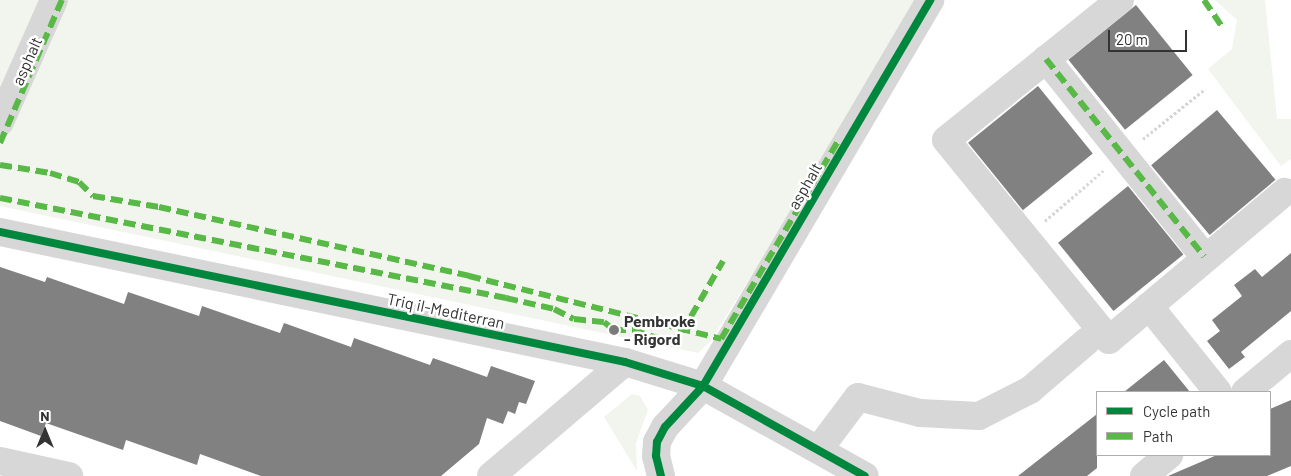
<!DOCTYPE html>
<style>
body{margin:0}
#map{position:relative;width:1291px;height:476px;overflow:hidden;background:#fff;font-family:Barlow,sans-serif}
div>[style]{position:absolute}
.green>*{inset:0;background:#f1f5ed}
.building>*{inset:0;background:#818181;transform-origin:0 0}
.path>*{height:3px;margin-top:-1.5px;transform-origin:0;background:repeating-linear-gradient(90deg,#d6d6d6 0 2.5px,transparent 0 5px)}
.minor>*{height:28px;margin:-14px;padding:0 14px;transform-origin:14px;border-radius:14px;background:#d7d7d7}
.quiet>*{height:6px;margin-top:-3px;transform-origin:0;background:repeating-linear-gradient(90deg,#58b947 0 12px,transparent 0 18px)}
.cycleway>*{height:8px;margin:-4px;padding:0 4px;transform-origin:4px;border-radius:4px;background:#00873e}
.dots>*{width:14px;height:14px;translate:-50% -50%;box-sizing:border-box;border:2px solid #fff;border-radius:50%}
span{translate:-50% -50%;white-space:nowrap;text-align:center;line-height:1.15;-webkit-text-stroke:5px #fff;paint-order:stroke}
.street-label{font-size:16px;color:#333}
.poi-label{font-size:16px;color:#333;font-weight:700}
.left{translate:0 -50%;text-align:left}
.legend{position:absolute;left:1096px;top:391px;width:175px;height:65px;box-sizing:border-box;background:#fff;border:1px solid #adadad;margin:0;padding:6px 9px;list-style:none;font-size:15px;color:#333}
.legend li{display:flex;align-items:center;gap:10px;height:25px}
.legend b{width:25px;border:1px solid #adadad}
.north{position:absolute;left:20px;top:406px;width:50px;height:50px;-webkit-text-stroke:4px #fff;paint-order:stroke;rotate:0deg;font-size:14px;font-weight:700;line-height:20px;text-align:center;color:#333}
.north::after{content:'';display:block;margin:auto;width:18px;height:22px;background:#333;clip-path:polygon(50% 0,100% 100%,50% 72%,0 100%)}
.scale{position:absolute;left:1108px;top:30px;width:79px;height:22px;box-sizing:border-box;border:2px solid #333;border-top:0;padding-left:6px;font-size:15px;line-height:18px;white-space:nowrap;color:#333;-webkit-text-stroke:4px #fff;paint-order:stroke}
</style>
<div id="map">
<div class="green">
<i style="clip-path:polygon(0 0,922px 0,710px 342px,698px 353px,0 206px)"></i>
<i style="clip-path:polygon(1215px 0,1265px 0,1277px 119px,1291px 119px,1291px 159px,1281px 166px,1208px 69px,1232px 49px,1237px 20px)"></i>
<i style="clip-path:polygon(632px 394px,640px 396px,648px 410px,636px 443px,637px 471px,604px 417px)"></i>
</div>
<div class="building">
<i style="left:1136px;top:5px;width:90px;height:87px;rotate:51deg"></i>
<i style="left:1038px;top:86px;width:87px;height:90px;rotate:51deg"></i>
<i style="left:1217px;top:110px;width:91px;height:86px;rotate:50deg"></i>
<i style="left:1128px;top:186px;width:88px;height:90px;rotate:51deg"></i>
<i style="clip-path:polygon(1291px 253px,1291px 311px,1241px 352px,1245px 357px,1229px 369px,1207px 341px,1220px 331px,1212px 320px,1242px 296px,1234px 285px,1255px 269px,1262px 277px)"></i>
<i style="clip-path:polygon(0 267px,45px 282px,47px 277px,124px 304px,128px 292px,199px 316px,202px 306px,280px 333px,284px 323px,351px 347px,354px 338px,430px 365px,433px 358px,487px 377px,491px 366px,535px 381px,526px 404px,519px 402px,515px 414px,508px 411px,503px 424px,487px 418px,479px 444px,441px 476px,261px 476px,200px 454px,197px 465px,126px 440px,123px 450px,46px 423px,41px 436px,0 421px)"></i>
<i style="clip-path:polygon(1164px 360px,1190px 392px,1124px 392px)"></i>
<i style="clip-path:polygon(1291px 400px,1291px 466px,1267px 476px,1168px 476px,1217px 455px,1270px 455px,1270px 409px)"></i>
<i style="clip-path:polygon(1097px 414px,1097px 468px,1087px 476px,1018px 476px)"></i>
</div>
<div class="path">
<i style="left:1143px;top:139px;width:80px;rotate:-38.9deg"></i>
<i style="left:1045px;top:221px;width:77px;rotate:-40.8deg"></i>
</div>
<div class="minor">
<i style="left:1120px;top:0;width:223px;rotate:141.2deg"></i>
<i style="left:946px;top:140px;width:258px;rotate:50.8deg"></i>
<i style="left:1109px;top:340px;width:230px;rotate:-40.1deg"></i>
<i style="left:1046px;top:59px;width:253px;rotate:51.3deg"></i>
<i style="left:0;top:122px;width:133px;rotate:-66.1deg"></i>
<i style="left:0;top:232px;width:638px;rotate:11.75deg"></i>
<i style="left:625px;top:362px;width:82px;rotate:17.1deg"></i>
<i style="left:703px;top:386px;width:185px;rotate:29.1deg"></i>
<i style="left:1149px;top:306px;width:110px;rotate:51.3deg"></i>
<i style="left:1245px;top:392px;width:60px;rotate:-39.6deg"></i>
<i style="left:819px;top:449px;width:65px;rotate:-53.1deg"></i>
<i style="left:858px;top:397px;width:64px;rotate:14.5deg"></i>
<i style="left:920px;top:413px;width:59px;rotate:2.9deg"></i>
<i style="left:979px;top:416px;width:57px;rotate:-27deg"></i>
<i style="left:1030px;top:390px;width:75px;rotate:-40.7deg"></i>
<i style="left:0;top:461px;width:71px;rotate:12.3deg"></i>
<i style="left:491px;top:476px;width:176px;rotate:-40.4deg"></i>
<i style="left:661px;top:476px;width:21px;rotate:-104deg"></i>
<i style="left:656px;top:456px;width:14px;rotate:-86deg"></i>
<i style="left:657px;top:442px;width:17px;rotate:-62deg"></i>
<i style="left:665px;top:427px;width:56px;rotate:-47.2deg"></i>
<i style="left:703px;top:386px;width:448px;rotate:-59.5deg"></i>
<i style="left:1144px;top:476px;width:33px;rotate:-40deg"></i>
</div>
<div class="quiet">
<i style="left:1204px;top:0;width:32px;rotate:56deg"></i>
<i style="left:1046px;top:59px;width:253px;rotate:51.3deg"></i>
<i style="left:0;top:143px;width:156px;rotate:-66.6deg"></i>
<i style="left:0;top:165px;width:51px;rotate:9.1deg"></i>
<i style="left:50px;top:173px;width:30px;rotate:17deg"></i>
<i style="left:79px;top:182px;width:20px;rotate:45deg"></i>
<i style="left:93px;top:196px;width:67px;rotate:9.5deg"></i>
<i style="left:159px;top:207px;width:318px;rotate:12.5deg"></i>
<i style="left:469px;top:276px;width:260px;rotate:14deg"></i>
<i style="left:721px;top:339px;width:230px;rotate:-59.4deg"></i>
<i style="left:0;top:198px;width:516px;rotate:11.18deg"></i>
<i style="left:506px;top:298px;width:49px;rotate:12.9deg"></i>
<i style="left:554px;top:309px;width:22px;rotate:27deg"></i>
<i style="left:574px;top:319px;width:30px;rotate:6deg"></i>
<i style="left:604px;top:322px;width:13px;rotate:39deg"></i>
<i style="left:614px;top:330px;width:19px"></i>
<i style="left:633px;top:330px;width:40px;rotate:18deg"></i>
<i style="left:671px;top:342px;width:15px;rotate:-42deg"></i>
<i style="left:682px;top:332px;width:82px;rotate:-60deg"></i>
</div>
<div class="cycleway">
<i style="left:0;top:232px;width:638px;rotate:11.75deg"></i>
<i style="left:625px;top:362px;width:82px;rotate:17.1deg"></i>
<i style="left:703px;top:386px;width:185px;rotate:29.1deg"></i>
<i style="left:661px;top:476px;width:21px;rotate:-104deg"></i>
<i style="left:656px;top:456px;width:14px;rotate:-86deg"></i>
<i style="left:657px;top:442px;width:17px;rotate:-62deg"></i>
<i style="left:665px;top:427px;width:56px;rotate:-47.2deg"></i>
<i style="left:703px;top:386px;width:448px;rotate:-59.5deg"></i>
</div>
<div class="dots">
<i style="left:614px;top:330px;background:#7a7a7a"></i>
</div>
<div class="street-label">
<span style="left:27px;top:61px;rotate:-66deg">asphalt</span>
<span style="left:805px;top:186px;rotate:-60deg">asphalt</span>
<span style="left:446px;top:311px;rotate:12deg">Triq il-Mediterran</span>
</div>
<div class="poi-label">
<span class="left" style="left:624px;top:330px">Pembroke<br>- Rigord</span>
</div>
<ul class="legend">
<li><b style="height:6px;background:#00873e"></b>Cycle path</li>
<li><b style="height:6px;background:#58b947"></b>Path</li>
</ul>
<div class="north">N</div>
<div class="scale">20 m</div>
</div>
